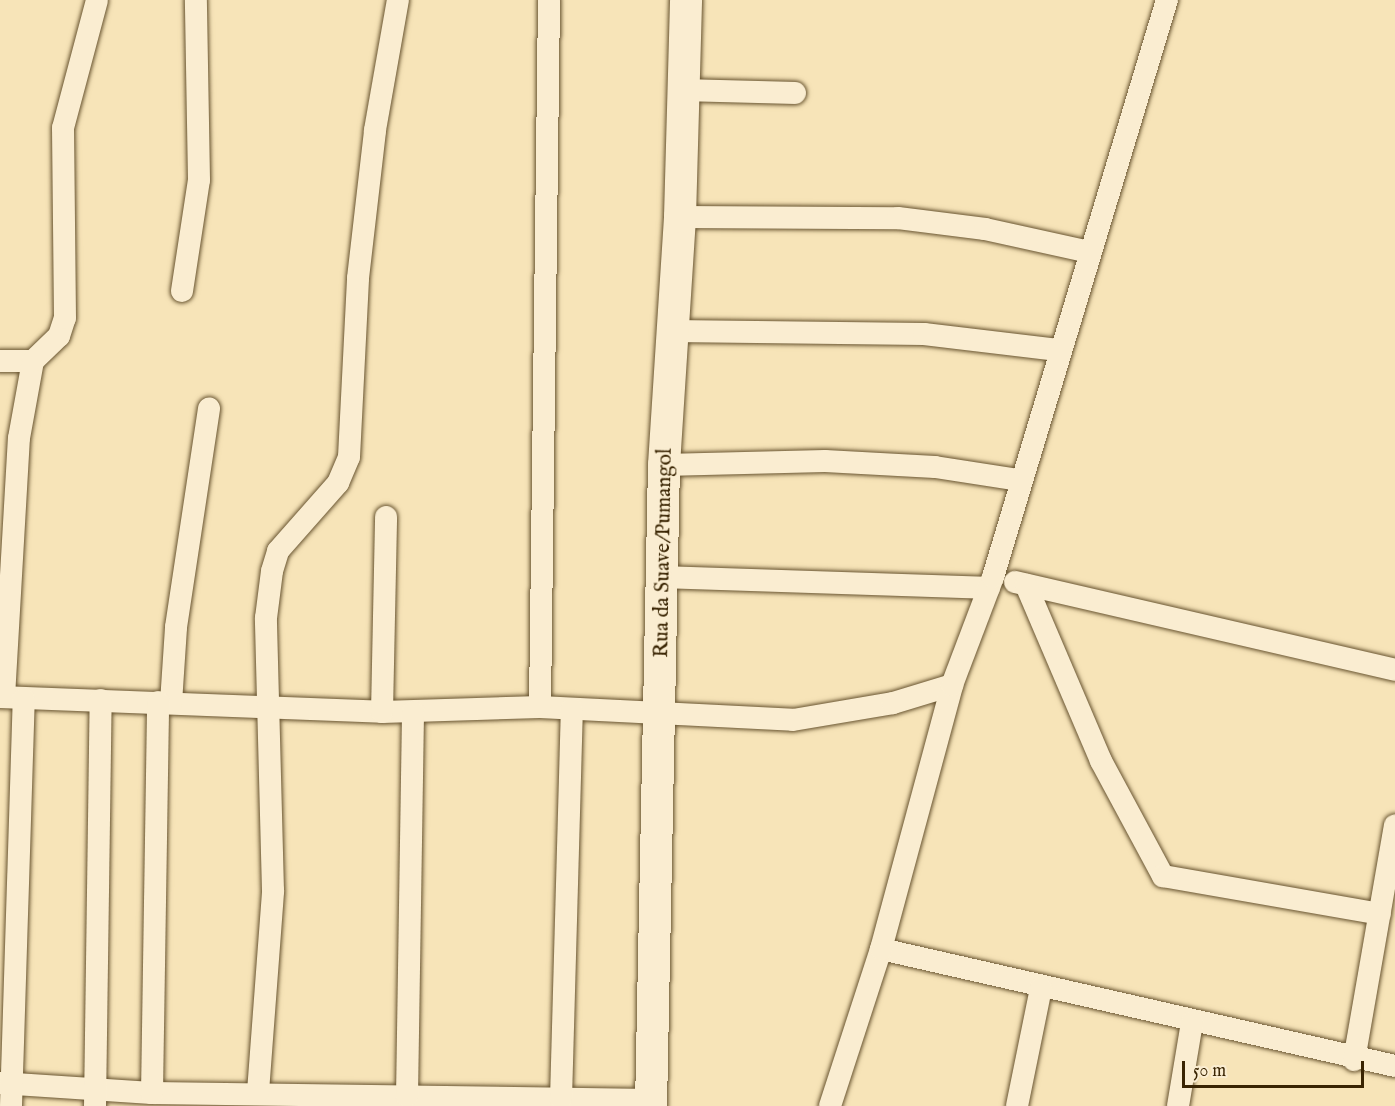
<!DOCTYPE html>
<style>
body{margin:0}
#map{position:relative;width:1395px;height:1106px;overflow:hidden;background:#f7e4b8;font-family:"IM FELL English",serif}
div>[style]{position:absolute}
.roads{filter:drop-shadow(0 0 2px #685430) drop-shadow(0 0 2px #685430)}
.street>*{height:22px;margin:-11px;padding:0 11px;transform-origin:11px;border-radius:11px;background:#faedd1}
.secondary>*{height:32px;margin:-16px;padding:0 16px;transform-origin:16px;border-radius:16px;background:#faedd1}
span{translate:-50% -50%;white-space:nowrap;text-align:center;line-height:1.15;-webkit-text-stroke:4.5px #faedd1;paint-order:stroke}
.street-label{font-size:21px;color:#392402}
.scale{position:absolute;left:1182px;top:1061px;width:182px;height:27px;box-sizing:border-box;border:3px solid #392402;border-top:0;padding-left:8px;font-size:18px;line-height:21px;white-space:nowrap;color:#392402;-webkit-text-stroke:4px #faedd1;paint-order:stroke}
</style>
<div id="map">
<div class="roads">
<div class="street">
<i style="left:683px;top:90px;width:112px;rotate:1.5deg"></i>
<i style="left:680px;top:217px;width:218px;rotate:0.3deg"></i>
<i style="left:898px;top:218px;width:88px;rotate:7.2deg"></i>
<i style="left:985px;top:229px;width:107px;rotate:12.4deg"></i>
<i style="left:182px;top:291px;width:112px;rotate:-81.3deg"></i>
<i style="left:199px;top:180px;width:180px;rotate:-91deg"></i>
<i style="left:672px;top:331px;width:252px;rotate:0.7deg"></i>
<i style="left:924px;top:334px;width:135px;rotate:6.8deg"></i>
<i style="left:0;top:361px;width:33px"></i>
<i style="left:664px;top:465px;width:161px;rotate:-1.4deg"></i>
<i style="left:825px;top:461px;width:110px;rotate:3.1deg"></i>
<i style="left:935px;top:467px;width:85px;rotate:8.8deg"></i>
<i style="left:664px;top:577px;width:325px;rotate:1.9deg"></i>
<i style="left:1015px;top:582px;width:390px;rotate:13deg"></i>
<i style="left:1026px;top:585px;width:191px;rotate:66.9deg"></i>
<i style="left:1101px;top:761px;width:131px;rotate:61.7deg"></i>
<i style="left:1163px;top:876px;width:220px;rotate:9.9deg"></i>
<i style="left:0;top:697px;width:382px;rotate:2.2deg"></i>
<i style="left:382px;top:712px;width:158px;rotate:-1.8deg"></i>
<i style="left:540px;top:707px;width:253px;rotate:2.9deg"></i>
<i style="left:793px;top:720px;width:101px;rotate:-9.6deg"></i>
<i style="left:893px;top:703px;width:62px;rotate:-17deg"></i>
<i style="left:4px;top:697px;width:259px;rotate:-86.7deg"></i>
<i style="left:19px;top:438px;width:78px;rotate:-79.7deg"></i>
<i style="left:33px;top:361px;width:36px;rotate:-44deg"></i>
<i style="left:59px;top:336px;width:19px;rotate:-72deg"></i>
<i style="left:65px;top:318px;width:190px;rotate:-90.6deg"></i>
<i style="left:63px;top:128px;width:132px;rotate:-75.1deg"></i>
<i style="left:171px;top:703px;width:76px;rotate:-86.2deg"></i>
<i style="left:176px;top:627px;width:221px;rotate:-81.4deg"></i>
<i style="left:540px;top:707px;width:707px;rotate:-89.27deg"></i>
<i style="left:382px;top:712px;width:195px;rotate:-88.8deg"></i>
<i style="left:881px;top:949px;width:527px;rotate:12.82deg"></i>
<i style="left:1354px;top:1060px;width:238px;rotate:-80.1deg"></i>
<i style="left:0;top:1083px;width:152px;rotate:3.8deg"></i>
<i style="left:152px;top:1093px;width:499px;rotate:0.8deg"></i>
<i style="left:258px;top:1092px;width:202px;rotate:-85.7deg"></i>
<i style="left:273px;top:891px;width:273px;rotate:-91.5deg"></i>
<i style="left:266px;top:618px;width:47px;rotate:-82.7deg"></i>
<i style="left:272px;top:571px;width:21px;rotate:-73deg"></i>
<i style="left:278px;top:551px;width:91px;rotate:-48.6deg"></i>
<i style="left:338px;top:483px;width:28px;rotate:-67deg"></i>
<i style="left:349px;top:457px;width:179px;rotate:-87.1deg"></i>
<i style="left:358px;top:278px;width:149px;rotate:-83.4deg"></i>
<i style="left:375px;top:130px;width:132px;rotate:-80deg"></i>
<i style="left:152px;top:1093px;width:391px;rotate:-89.1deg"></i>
<i style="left:407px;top:1096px;width:384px;rotate:-89.1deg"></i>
<i style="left:561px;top:1099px;width:390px;rotate:-88.4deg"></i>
<i style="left:11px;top:1106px;width:407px;rotate:-88.2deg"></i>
<i style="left:95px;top:1106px;width:406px;rotate:-89.2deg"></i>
<i style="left:830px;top:1106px;width:165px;rotate:-72deg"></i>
<i style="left:881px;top:949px;width:273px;rotate:-74.9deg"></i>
<i style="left:952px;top:685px;width:116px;rotate:-69.2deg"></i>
<i style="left:993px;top:577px;width:603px;rotate:-73.22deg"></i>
<i style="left:1017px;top:1106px;width:120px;rotate:-78.5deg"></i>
<i style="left:1178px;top:1106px;width:85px;rotate:-80.5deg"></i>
</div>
<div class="secondary">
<i style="left:651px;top:1106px;width:641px;rotate:-88.84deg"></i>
<i style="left:664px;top:465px;width:249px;rotate:-86.3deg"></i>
<i style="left:680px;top:217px;width:217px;rotate:-88.4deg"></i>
</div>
</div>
<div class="street-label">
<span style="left:664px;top:553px;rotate:-89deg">Rua da Suave/Pumangol</span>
</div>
<div class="scale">50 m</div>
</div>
